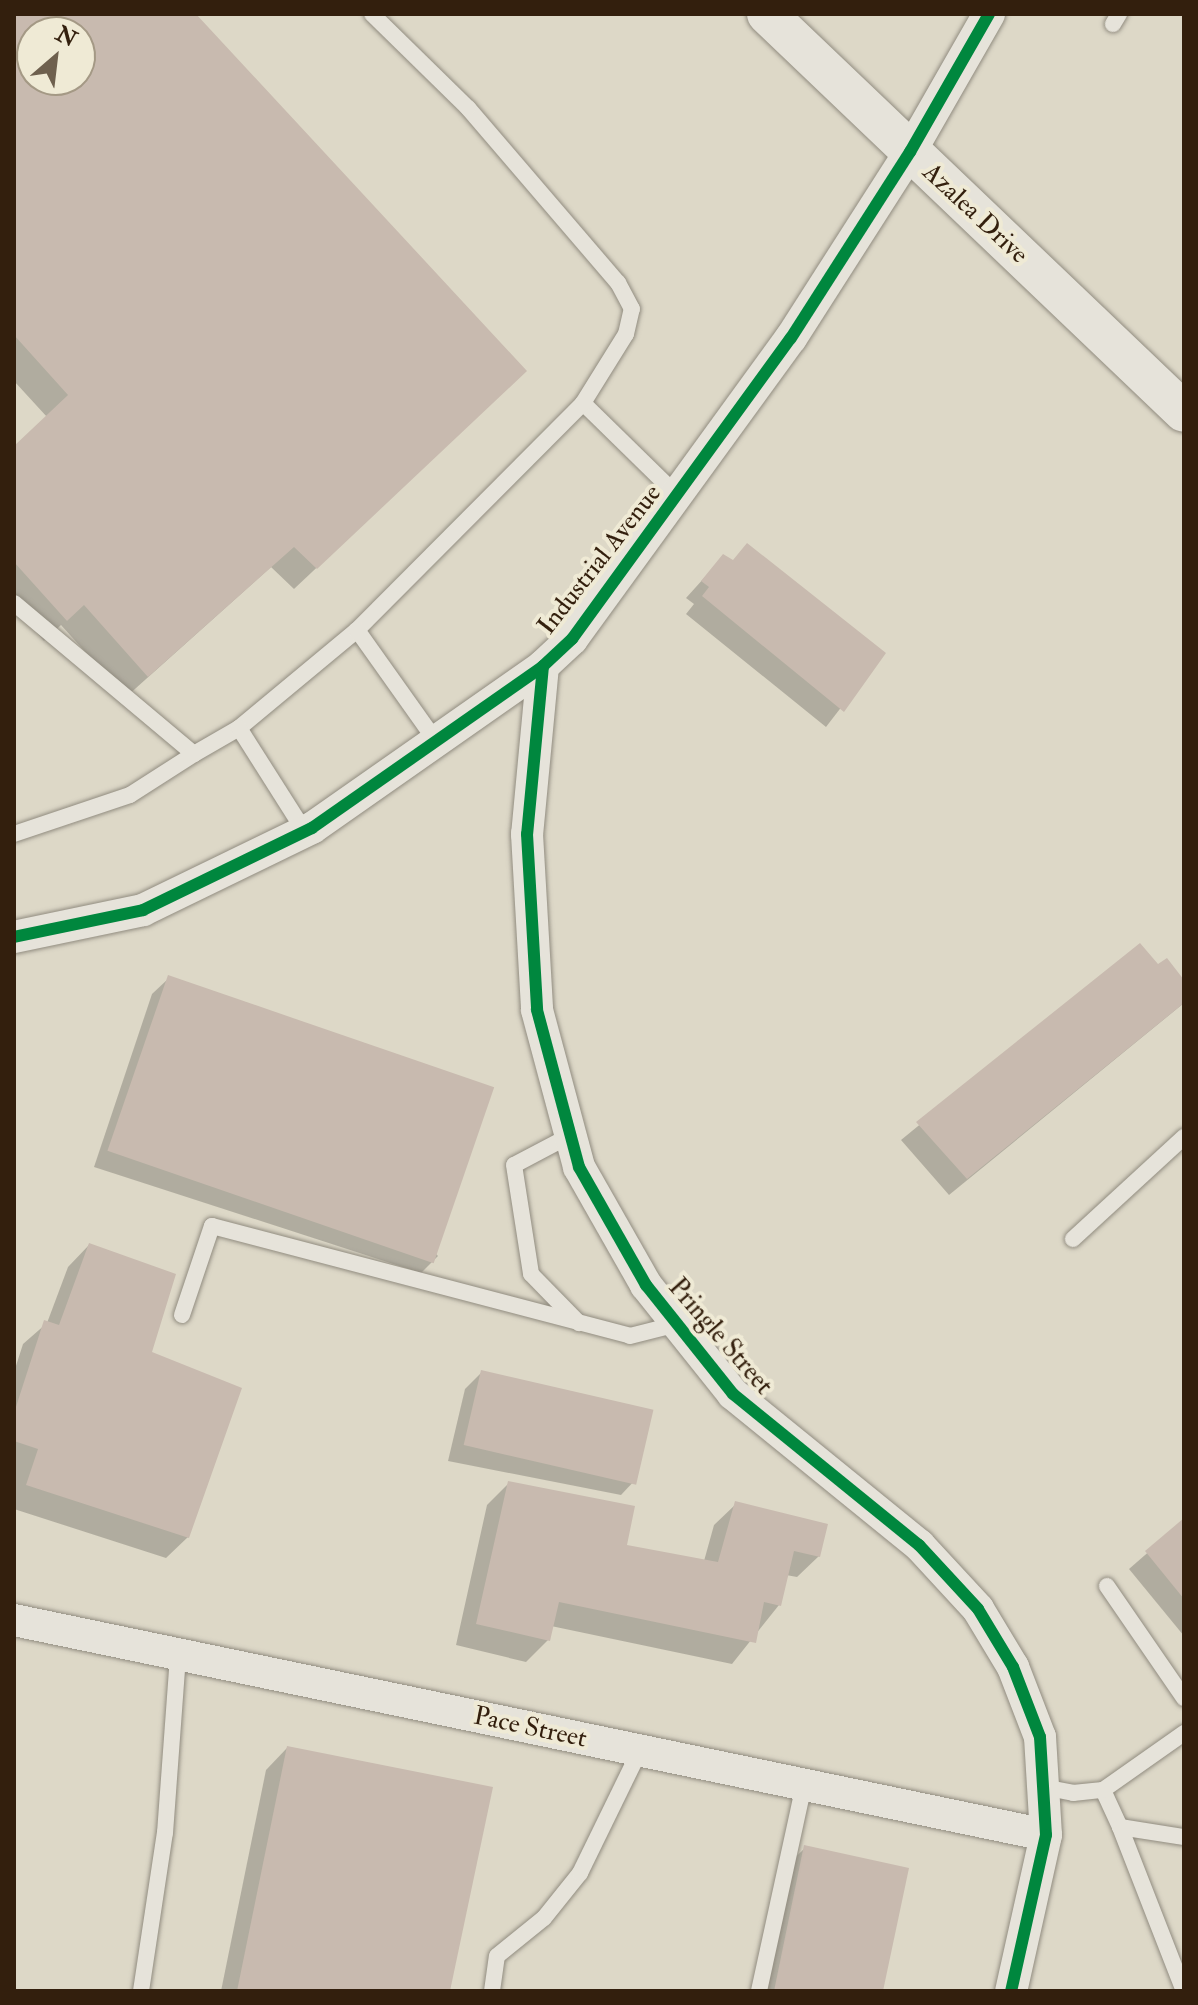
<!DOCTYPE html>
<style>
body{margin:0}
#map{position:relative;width:1198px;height:2005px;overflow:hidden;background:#ddd8c7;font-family:"IM FELL Double Pica",serif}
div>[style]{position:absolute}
.shadow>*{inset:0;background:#0003}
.building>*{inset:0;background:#c8baaf;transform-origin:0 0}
.roads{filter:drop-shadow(0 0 2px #918c80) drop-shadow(0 0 2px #918c80)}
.service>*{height:16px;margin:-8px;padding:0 8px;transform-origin:8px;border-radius:8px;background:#e6e3da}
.minor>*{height:32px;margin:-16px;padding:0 16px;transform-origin:16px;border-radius:16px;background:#e6e3da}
.tertiary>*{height:40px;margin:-20px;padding:0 20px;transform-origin:20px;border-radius:20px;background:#e6e3da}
.cycleway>*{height:12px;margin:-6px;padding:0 6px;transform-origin:6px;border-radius:6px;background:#00873e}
span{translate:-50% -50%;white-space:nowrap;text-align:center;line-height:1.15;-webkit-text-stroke:8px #efead5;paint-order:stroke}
.street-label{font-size:26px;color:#331f0d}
.frame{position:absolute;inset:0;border:16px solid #331f0d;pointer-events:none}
.north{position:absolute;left:16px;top:16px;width:80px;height:80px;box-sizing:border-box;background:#efead5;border:2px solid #a49985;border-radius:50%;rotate:28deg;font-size:22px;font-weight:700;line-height:32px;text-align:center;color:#331f0d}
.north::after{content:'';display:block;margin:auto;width:28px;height:36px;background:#6e604e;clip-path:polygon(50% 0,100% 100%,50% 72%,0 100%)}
</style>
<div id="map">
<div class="shadow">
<i style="clip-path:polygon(evenodd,14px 14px,193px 14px,502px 393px,294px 589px,271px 567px,126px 697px,61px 625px,44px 641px,14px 607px,14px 448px,47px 417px,14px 381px,14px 14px,32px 32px,80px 32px,80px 80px,32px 80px,32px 32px)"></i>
<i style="clip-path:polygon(723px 557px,883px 653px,826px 727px,686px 614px,694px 604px,686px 598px)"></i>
<i style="clip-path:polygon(1139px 945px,1158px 967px,1184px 983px,1184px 1003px,949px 1195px,901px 1140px)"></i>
<i style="clip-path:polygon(169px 978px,438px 1256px,421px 1273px,94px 1167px,152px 994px)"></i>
<i style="clip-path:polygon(89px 1245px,149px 1353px,188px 1537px,166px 1558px,14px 1509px,14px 1372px,23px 1344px,47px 1323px,68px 1267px)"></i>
<i style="clip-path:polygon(482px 1372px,637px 1478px,621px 1495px,448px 1461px,465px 1389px)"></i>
<i style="clip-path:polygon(509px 1483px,624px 1547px,704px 1561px,714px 1525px,736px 1504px,819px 1556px,797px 1577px,786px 1575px,779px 1605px,732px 1664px,551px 1626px,548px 1640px,526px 1662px,456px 1645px,487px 1505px)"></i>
<i style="clip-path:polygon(1184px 1521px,1184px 1636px,1129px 1569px)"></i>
<i style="clip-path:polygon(287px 1748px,448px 1991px,221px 1991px,266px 1770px)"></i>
<i style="clip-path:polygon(805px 1848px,881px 1991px,758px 1991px,783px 1869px)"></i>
</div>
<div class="building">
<i style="clip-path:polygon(evenodd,14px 14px,196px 14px,527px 371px,317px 569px,294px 547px,148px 677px,84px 605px,67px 621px,14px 562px,14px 446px,68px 395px,14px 335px,14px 14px,32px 32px,80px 32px,80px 80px,32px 80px,32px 32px)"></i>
<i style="clip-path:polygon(747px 543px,886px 653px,844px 712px,702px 596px,709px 587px,701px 581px,723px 554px,733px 560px)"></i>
<i style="clip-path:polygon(1140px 943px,1158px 964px,1167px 958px,1184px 980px,1184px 1003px,967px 1179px,916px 1122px)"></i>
<i style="left:168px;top:975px;width:345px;height:186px;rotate:19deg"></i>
<i style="clip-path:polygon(89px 1243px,176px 1274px,152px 1352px,242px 1388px,189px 1538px,26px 1485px,38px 1449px,14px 1441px,14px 1413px,44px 1320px,59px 1325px)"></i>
<i style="left:481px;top:1370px;width:177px;height:77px;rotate:13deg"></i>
<i style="clip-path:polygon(508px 1481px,635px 1506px,627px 1545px,718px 1562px,735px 1501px,828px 1524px,820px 1557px,794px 1551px,781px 1606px,764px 1602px,756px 1643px,559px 1602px,550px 1641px,476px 1624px)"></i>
<i style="clip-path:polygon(1184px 1518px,1184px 1599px,1145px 1551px)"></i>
<i style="clip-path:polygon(287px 1746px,493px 1787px,450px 1991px,237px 1991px)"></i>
<i style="clip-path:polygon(804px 1845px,909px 1868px,883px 1991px,774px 1991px)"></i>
</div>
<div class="roads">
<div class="service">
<i style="left:1113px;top:24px;width:12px;rotate:-59deg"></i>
<i style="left:583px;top:403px;width:133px;rotate:44.4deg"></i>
<i style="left:14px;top:603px;width:235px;rotate:40deg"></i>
<i style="left:194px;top:754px;width:52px;rotate:-30deg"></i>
<i style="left:239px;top:728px;width:153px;rotate:-39.7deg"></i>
<i style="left:357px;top:630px;width:320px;rotate:-45.1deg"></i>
<i style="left:583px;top:403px;width:81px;rotate:-58.1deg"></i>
<i style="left:626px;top:334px;width:26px;rotate:-77deg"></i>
<i style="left:632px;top:309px;width:30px;rotate:-118deg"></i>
<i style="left:618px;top:283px;width:230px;rotate:-130.6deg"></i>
<i style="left:468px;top:108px;width:134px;rotate:-135.6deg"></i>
<i style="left:357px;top:630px;width:136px;rotate:54.6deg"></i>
<i style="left:239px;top:728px;width:123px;rotate:57.6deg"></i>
<i style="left:14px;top:834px;width:122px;rotate:-18.6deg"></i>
<i style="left:130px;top:795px;width:76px;rotate:-32.6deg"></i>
<i style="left:571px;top:1135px;width:64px;rotate:152.2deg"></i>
<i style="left:514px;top:1165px;width:110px;rotate:81.1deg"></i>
<i style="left:531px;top:1274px;width:69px;rotate:45.6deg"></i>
<i style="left:1073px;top:1239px;width:151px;rotate:-42.6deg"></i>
<i style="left:182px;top:1315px;width:94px;rotate:-71.4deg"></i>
<i style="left:212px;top:1226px;width:432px;rotate:14.7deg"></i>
<i style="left:630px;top:1336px;width:49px;rotate:-14.3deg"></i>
<i style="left:1107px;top:1586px;width:136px;rotate:55.5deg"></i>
<i style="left:1043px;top:1787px;width:31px;rotate:11deg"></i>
<i style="left:1073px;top:1793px;width:30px;rotate:-6deg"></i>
<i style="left:1103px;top:1790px;width:41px;rotate:65.3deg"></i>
<i style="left:1120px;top:1827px;width:65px;rotate:8.9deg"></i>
<i style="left:1103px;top:1790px;width:99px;rotate:-35.1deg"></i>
<i style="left:1120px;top:1827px;width:176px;rotate:68.7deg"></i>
<i style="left:141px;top:1991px;width:160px;rotate:-81.4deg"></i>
<i style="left:165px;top:1833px;width:179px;rotate:-85.8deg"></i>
<i style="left:492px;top:1991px;width:35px;rotate:-82deg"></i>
<i style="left:497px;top:1956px;width:60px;rotate:-39deg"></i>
<i style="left:544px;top:1918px;width:58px;rotate:-51.3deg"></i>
<i style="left:580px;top:1873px;width:137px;rotate:-64deg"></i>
<i style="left:759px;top:1991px;width:212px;rotate:-77.7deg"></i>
</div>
<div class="minor">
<i style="left:543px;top:666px;width:169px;rotate:95.4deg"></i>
<i style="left:527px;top:834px;width:176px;rotate:86.7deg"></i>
<i style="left:537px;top:1010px;width:163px;rotate:75deg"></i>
<i style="left:579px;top:1167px;width:136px;rotate:60.4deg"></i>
<i style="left:646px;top:1285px;width:139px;rotate:51.4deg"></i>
<i style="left:733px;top:1394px;width:240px;rotate:39.1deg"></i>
<i style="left:919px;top:1545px;width:87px;rotate:47.3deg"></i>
<i style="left:978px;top:1609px;width:68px;rotate:58.9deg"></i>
<i style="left:1013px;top:1667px;width:75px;rotate:68.9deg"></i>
<i style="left:1040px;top:1737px;width:98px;rotate:86.5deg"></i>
<i style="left:1046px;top:1835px;width:160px;rotate:102.6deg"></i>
<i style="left:14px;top:937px;width:132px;rotate:-11.8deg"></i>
<i style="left:143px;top:910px;width:188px;rotate:-25.9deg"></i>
<i style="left:312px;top:828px;width:282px;rotate:-35deg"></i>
<i style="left:543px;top:666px;width:40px;rotate:-43deg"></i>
<i style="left:572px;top:639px;width:372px;rotate:-54deg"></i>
<i style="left:791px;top:338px;width:221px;rotate:-57.4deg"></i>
<i style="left:910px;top:152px;width:159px;rotate:-60.2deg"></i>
<i style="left:14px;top:1620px;width:1054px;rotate:11.77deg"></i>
</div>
<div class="tertiary">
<i style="left:767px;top:14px;width:576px;rotate:43.66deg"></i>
</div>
</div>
<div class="cycleway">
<i style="left:543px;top:666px;width:169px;rotate:95.4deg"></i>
<i style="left:527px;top:834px;width:176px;rotate:86.7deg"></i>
<i style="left:537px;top:1010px;width:163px;rotate:75deg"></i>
<i style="left:579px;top:1167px;width:136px;rotate:60.4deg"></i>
<i style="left:646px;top:1285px;width:139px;rotate:51.4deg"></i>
<i style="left:733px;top:1394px;width:240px;rotate:39.1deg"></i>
<i style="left:919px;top:1545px;width:87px;rotate:47.3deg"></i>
<i style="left:978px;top:1609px;width:68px;rotate:58.9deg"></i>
<i style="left:1013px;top:1667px;width:75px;rotate:68.9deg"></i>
<i style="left:1040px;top:1737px;width:98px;rotate:86.5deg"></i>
<i style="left:1046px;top:1835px;width:160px;rotate:102.6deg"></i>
<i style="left:14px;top:937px;width:132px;rotate:-11.8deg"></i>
<i style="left:143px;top:910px;width:188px;rotate:-25.9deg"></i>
<i style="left:312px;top:828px;width:282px;rotate:-35deg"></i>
<i style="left:543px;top:666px;width:40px;rotate:-43deg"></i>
<i style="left:572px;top:639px;width:372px;rotate:-54deg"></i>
<i style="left:791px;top:338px;width:221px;rotate:-57.4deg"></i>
<i style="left:910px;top:152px;width:159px;rotate:-60.2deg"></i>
</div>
<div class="street-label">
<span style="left:975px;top:214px;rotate:43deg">Azalea Drive</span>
<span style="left:600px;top:560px;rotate:-52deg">Industrial Avenue</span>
<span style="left:720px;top:1337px;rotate:49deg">Pringle Street</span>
<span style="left:530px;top:1728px;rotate:12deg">Pace Street</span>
</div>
<div class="frame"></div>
<div class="north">N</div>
</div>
